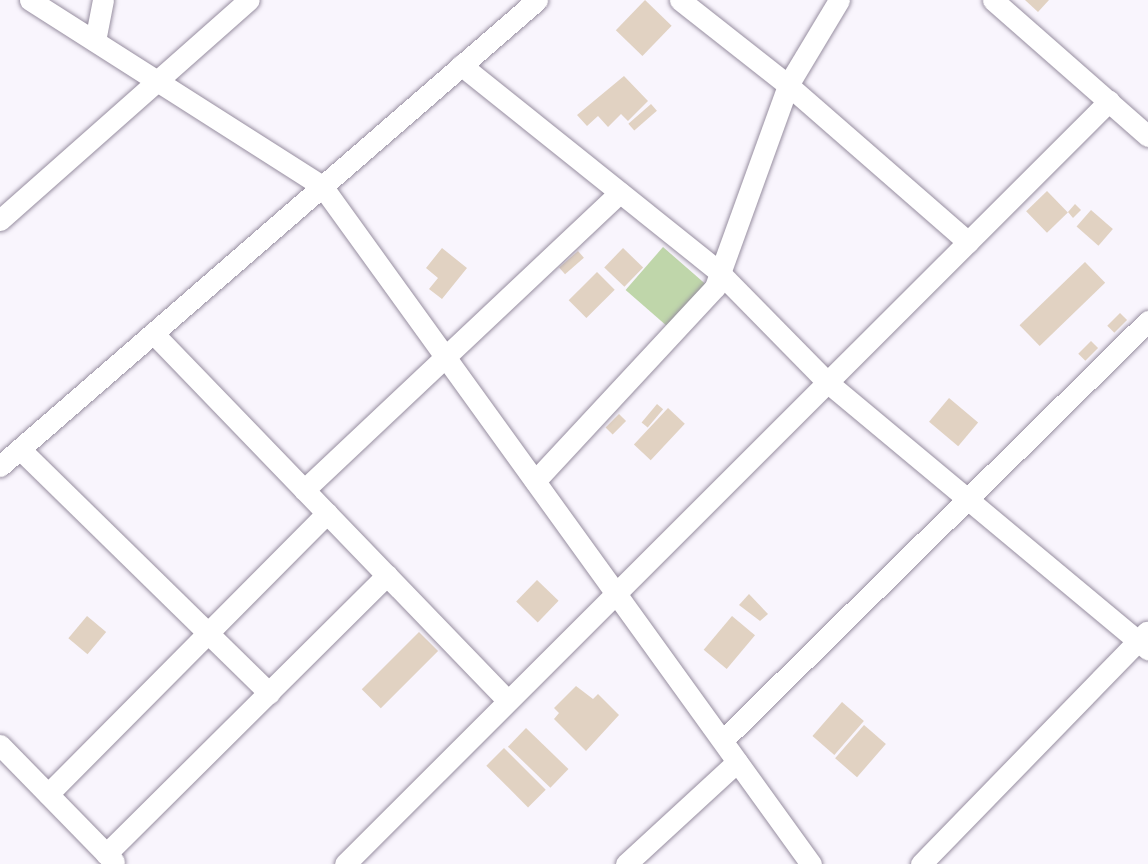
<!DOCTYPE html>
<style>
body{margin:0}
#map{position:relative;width:1148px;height:864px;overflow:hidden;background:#f9f5fd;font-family:Overpass,sans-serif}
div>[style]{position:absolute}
.green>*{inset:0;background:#bfd6aa;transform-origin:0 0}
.building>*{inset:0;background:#e1d2c2;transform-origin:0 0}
.roads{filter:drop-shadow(0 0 2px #978ea0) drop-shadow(0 0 2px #978ea0)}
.minor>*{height:21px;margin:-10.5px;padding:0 10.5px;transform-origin:10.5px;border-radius:10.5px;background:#fff}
span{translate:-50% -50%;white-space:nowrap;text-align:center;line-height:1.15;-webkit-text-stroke:6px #fff;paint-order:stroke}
</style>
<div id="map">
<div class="green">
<i style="left:663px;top:247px;width:57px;height:57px;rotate:41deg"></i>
</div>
<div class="building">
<i style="left:645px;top:0;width:37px;height:42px;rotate:44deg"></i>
<i style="clip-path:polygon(1025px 0,1049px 0,1038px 12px)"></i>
<i style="clip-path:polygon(624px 76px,648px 101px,628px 121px,621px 114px,608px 127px,598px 116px,587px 126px,577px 115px)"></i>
<i style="left:651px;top:104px;width:9px;height:30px;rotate:49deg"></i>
<i style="left:1047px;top:191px;width:30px;height:29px;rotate:46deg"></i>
<i style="clip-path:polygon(1075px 204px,1081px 210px,1073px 218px,1068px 212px)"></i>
<i style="left:1091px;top:210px;width:29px;height:22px;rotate:41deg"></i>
<i style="clip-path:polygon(442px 248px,467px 268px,442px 299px,429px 289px,438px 278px,426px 268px)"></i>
<i style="left:623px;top:248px;width:28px;height:27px;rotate:44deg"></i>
<i style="left:578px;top:251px;width:9px;height:25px;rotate:49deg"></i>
<i style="left:1085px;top:262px;width:29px;height:91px;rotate:46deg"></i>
<i style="left:597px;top:272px;width:25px;height:40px;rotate:45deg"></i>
<i style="left:1120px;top:313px;width:10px;height:18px;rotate:45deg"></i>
<i style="left:1091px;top:341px;width:10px;height:18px;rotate:45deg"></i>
<i style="left:949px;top:398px;width:38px;height:31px;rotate:40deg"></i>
<i style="left:657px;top:404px;width:8px;height:24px;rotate:40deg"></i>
<i style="left:668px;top:408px;width:23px;height:50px;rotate:43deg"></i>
<i style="left:619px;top:414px;width:10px;height:19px;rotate:45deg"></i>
<i style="left:537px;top:580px;width:30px;height:30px;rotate:44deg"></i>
<i style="clip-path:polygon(749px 594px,768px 614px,760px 621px,739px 605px)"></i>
<i style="left:87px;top:616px;width:25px;height:29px;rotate:40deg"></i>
<i style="left:732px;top:616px;width:30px;height:44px;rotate:40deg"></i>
<i style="left:419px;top:632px;width:27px;height:81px;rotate:45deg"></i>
<i style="clip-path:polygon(576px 686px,593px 699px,598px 694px,619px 715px,586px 751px,554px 719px,559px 713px,554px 708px)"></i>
<i style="left:842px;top:702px;width:29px;height:45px;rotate:41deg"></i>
<i style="left:864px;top:725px;width:29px;height:44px;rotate:41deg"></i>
<i style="left:526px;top:728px;width:59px;height:26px;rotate:44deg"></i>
<i style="left:504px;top:748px;width:59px;height:25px;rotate:45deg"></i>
</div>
<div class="roads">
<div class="minor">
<i style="left:30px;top:0;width:346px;rotate:32.5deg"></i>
<i style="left:322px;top:186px;width:836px;rotate:54.2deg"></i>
<i style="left:680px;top:0;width:137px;rotate:38.2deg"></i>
<i style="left:788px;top:85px;width:239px;rotate:41.1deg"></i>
<i style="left:993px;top:0;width:206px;rotate:41.3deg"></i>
<i style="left:95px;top:41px;width:42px;rotate:-79deg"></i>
<i style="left:461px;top:65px;width:331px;rotate:38.7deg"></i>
<i style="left:719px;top:272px;width:154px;rotate:45.5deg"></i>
<i style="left:827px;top:382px;width:418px;rotate:39.8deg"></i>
<i style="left:0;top:220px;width:332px;rotate:-41.5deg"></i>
<i style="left:153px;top:333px;width:511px;rotate:46.03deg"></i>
<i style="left:20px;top:449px;width:349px;rotate:44.4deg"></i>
<i style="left:0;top:466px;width:711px;rotate:-40.95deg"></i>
<i style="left:535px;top:481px;width:265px;rotate:-47.1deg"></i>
<i style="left:715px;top:287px;width:215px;rotate:-70.1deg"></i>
<i style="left:788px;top:85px;width:99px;rotate:-59deg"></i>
<i style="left:304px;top:490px;width:434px;rotate:-43.3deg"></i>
<i style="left:723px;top:740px;width:597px;rotate:-44.59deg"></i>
<i style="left:0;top:745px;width:163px;rotate:45.7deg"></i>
<i style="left:48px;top:794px;width:396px;rotate:-45.2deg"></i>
<i style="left:106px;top:854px;width:396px;rotate:-44.8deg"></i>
<i style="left:345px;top:864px;width:1080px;rotate:-44.96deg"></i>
<i style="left:626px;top:864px;width:151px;rotate:-42.6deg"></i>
<i style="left:921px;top:864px;width:324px;rotate:-45.8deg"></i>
</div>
</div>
</div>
